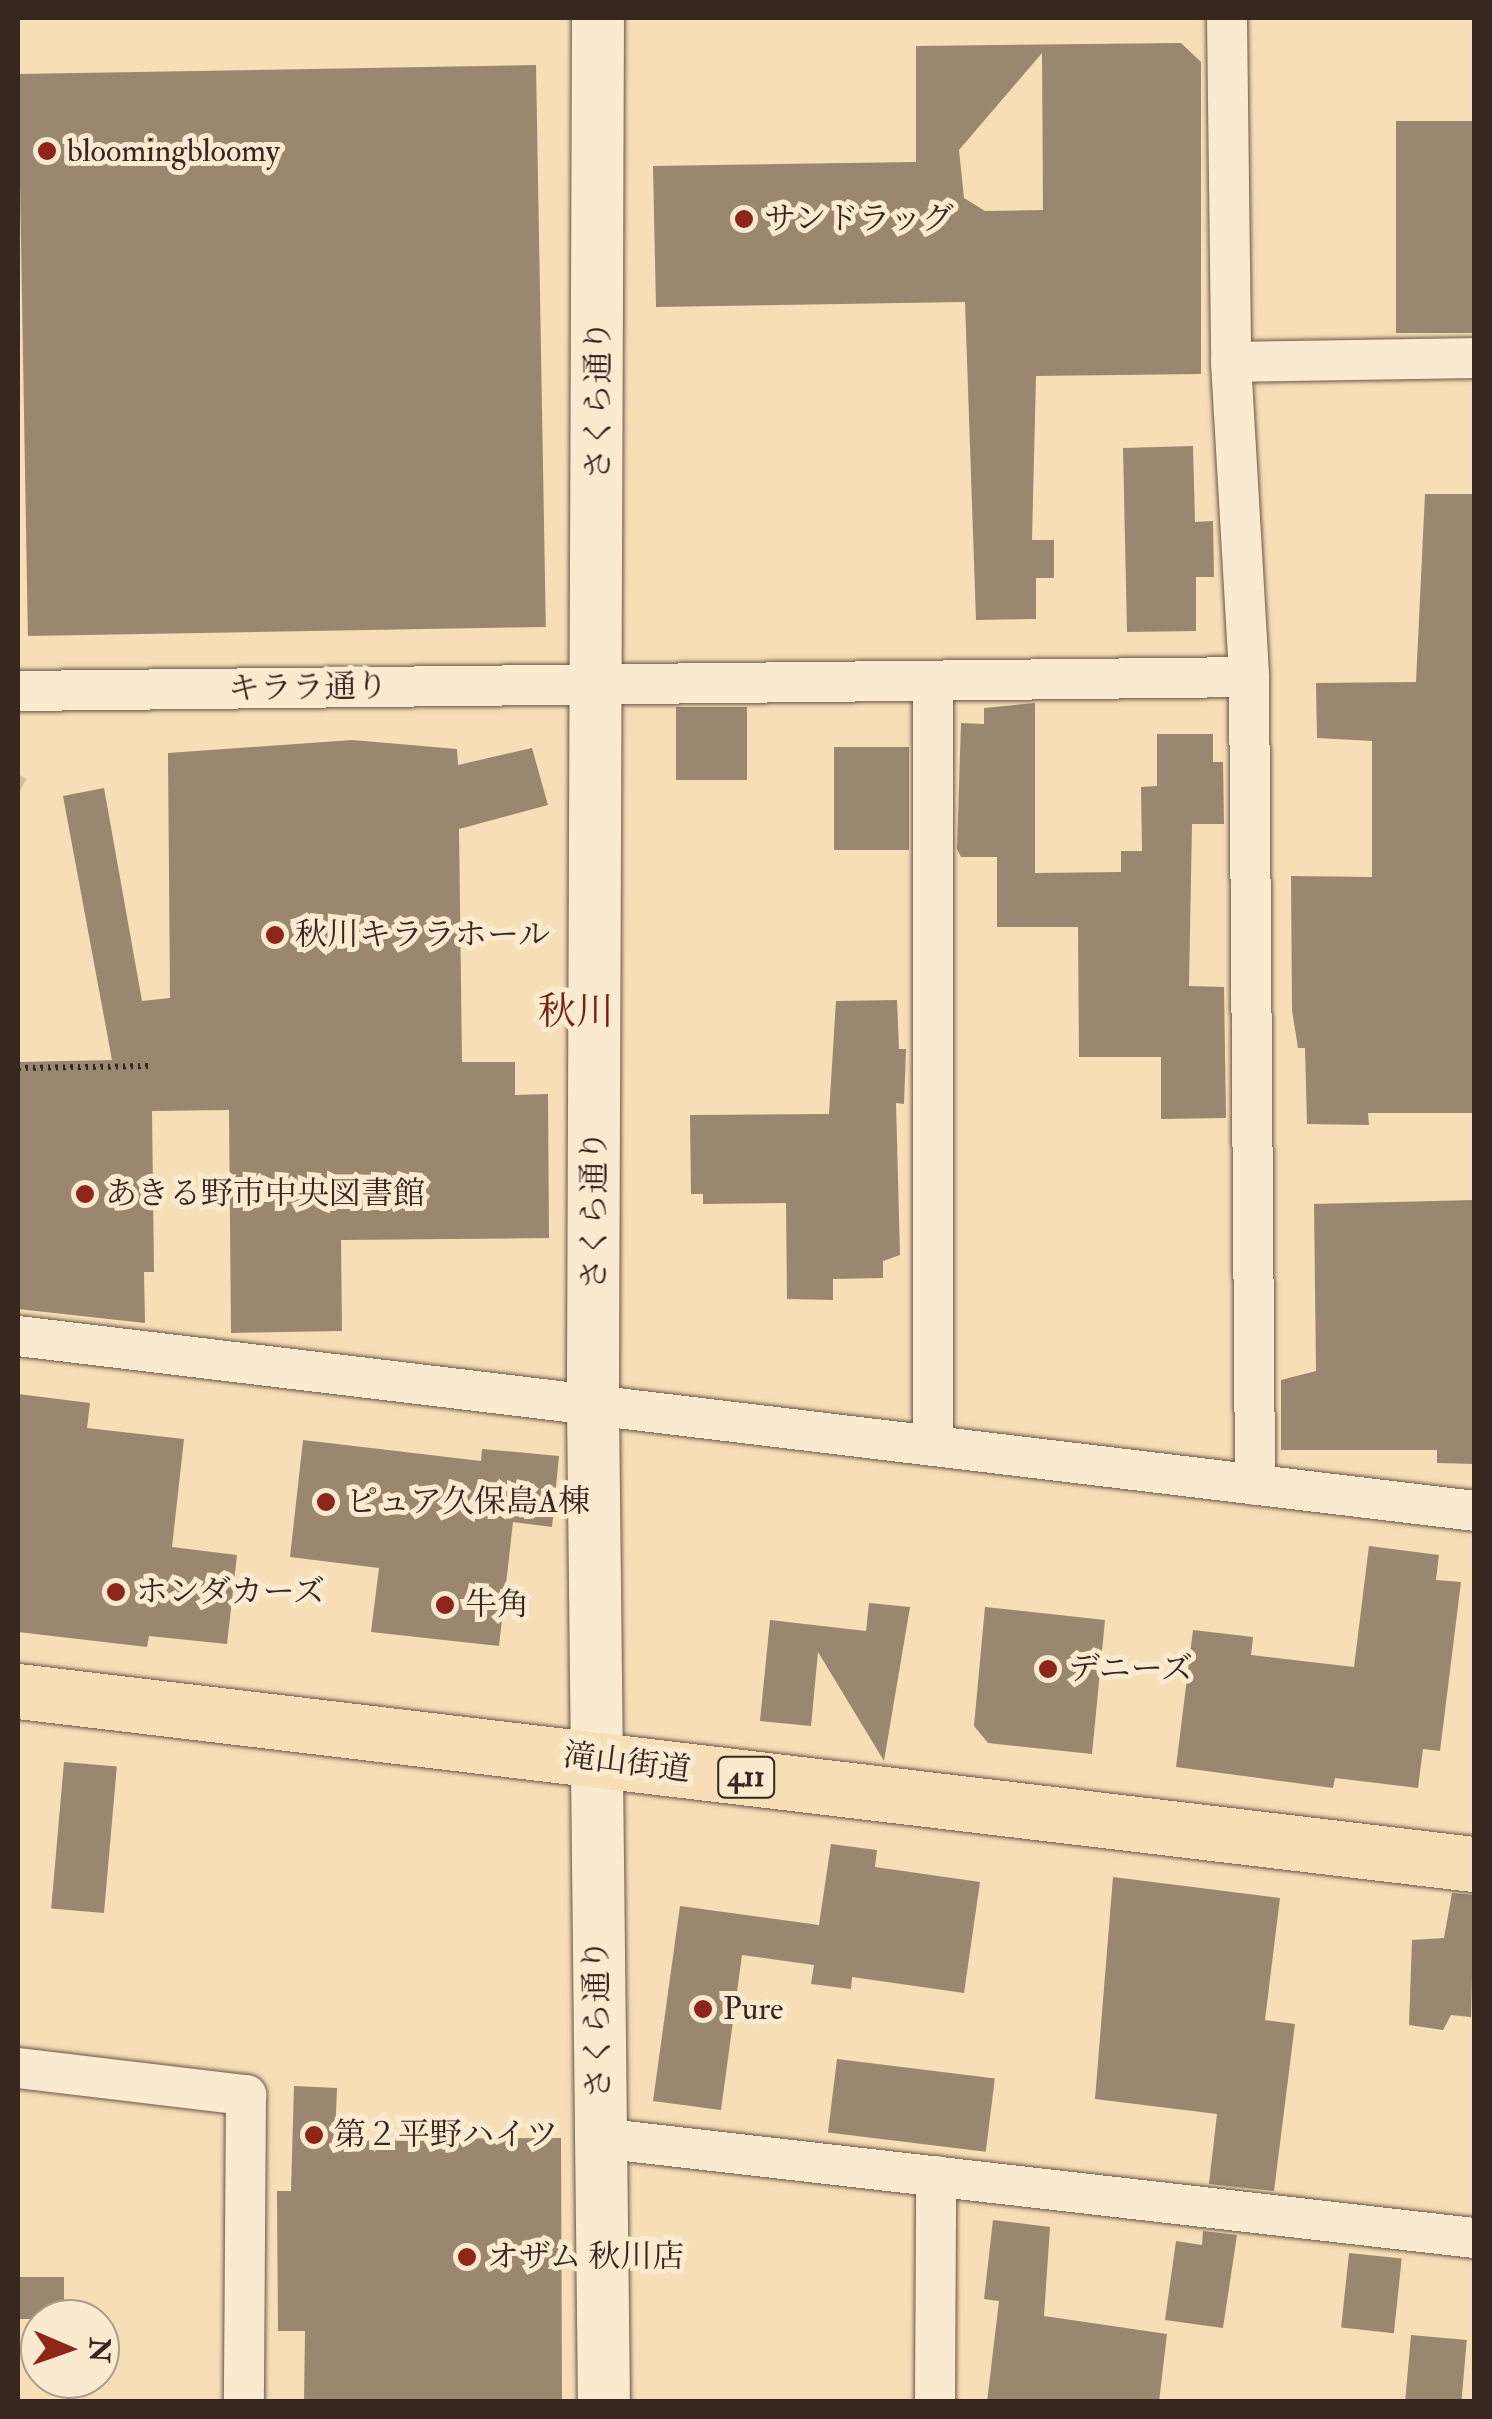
<!DOCTYPE html>
<meta charset="utf-8">
<style>
body{margin:0}
#map{position:relative;width:1492px;height:2419px;overflow:hidden;background:#f6deb7;font-family:"IM FELL Double Pica","Noto Serif JP",serif}
div>[style]{position:absolute}
.green>*{inset:0;background:#d6bf9e;transform-origin:0 0}
.building>*{inset:0;background:#9b866f;transform-origin:0 0}
.path>*{height:6px;margin-top:-3px;transform-origin:0;background:repeating-linear-gradient(90deg,#382721 0 2.5px,transparent 0 7.5px)}
.roads{filter:drop-shadow(0 0 2px #685546) drop-shadow(0 0 2px #685546)}
.minor>*{height:40px;margin:-20px;padding:0 20px;transform-origin:20px;border-radius:20px;background:#f9ead0}
.tertiary>*{height:52px;margin:-26px;padding:0 26px;transform-origin:26px;border-radius:26px;background:#f9ead0}
.trunk>*{height:55px;margin:-27.5px;padding:0 27.5px;transform-origin:27.5px;border-radius:27.5px;background:#f6deb7}
.dots>*{width:28px;height:28px;translate:-50% -50%;box-sizing:border-box;border:5px solid #f9ead0;border-radius:50%}
span{translate:-50% -50%;white-space:nowrap;text-align:center;line-height:1.15;-webkit-text-stroke:10px #f9ead0;paint-order:stroke}
.shield-label span{padding:2px 8px;background:#f9ead0;border:2px solid;border-radius:8px;-webkit-text-stroke-width:0}
.shield-label{font-size:30px;color:#382721;font-weight:700}
.poi-label{font-size:32px;color:#382721}
.left{translate:0 -50%;text-align:left}
.street-label{font-size:32px;color:#382721}
.quarter-label{font-size:38px;color:#7a1f14}
.frame{position:absolute;inset:0;border:20px solid #382721;pointer-events:none}
.north{position:absolute;left:20px;top:2299px;width:100px;height:100px;box-sizing:border-box;background:#f9ead0;border:2px solid #ac9c8a;border-radius:50%;rotate:92deg;font-size:28px;font-weight:700;line-height:40px;text-align:center;color:#382721}
.north::after{content:'';display:block;margin:auto;width:35px;height:45px;background:#8f2418;clip-path:polygon(50% 0,100% 100%,50% 72%,0 100%)}
</style>
<div id="map">
<div class="green">
<i style="left:18px;top:774px;width:10px;height:184px;rotate:29deg"></i>
</div>
<div class="building">
<i style="clip-path:polygon(evenodd,1181px 43px,1201px 62px,1201px 374px,1036px 376px,1032px 540px,1054px 540px,1054px 578px,1036px 578px,1036px 619px,976px 620px,965px 302px,656px 307px,653px 166px,916px 162px,916px 46px,1181px 43px,1042px 53px,1043px 210px,985px 211px,964px 198px,959px 150px,1042px 53px)"></i>
<i style="left:536px;top:65px;width:562px;height:518px;rotate:89deg"></i>
<i style="left:1474px;top:121px;width:212px;height:78px;rotate:90deg"></i>
<i style="clip-path:polygon(1193px 446px,1195px 522px,1213px 521px,1214px 577px,1196px 577px,1196px 631px,1127px 632px,1123px 448px)"></i>
<i style="clip-path:polygon(1425px 494px,1474px 494px,1474px 1113px,1368px 1113px,1369px 1125px,1307px 1124px,1305px 1048px,1298px 1048px,1292px 1010px,1291px 876px,1372px 877px,1372px 741px,1317px 738px,1316px 683px,1416px 682px)"></i>
<i style="clip-path:polygon(1035px 703px,1035px 873px,1121px 872px,1121px 851px,1142px 851px,1141px 787px,1157px 786px,1157px 734px,1213px 734px,1213px 762px,1223px 762px,1224px 824px,1192px 824px,1189px 986px,1224px 987px,1226px 1118px,1161px 1119px,1161px 1057px,1079px 1057px,1078px 927px,997px 927px,997px 857px,961px 857px,957px 849px,961px 723px,984px 724px,984px 708px)"></i>
<i style="left:747px;top:707px;width:73px;height:71px;rotate:90deg"></i>
<i style="clip-path:polygon(352px 740px,457px 749px,458px 765px,532px 748px,548px 805px,459px 829px,462px 1062px,515px 1062px,515px 1095px,548px 1094px,549px 1238px,341px 1240px,342px 1331px,231px 1333px,229px 1110px,152px 1111px,154px 1272px,144px 1272px,145px 1323px,18px 1309px,18px 1062px,112px 1060px,63px 796px,104px 788px,142px 1001px,170px 998px,168px 753px)"></i>
<i style="left:834px;top:747px;width:75px;height:103px"></i>
<i style="clip-path:polygon(897px 1000px,899px 1049px,906px 1049px,904px 1104px,896px 1103px,900px 1255px,883px 1261px,883px 1278px,833px 1279px,833px 1300px,787px 1299px,786px 1203px,703px 1204px,703px 1194px,691px 1194px,690px 1115px,829px 1114px,836px 1001px)"></i>
<i style="clip-path:polygon(1474px 1200px,1474px 1464px,1437px 1463px,1437px 1450px,1281px 1450px,1281px 1380px,1316px 1371px,1314px 1204px)"></i>
<i style="clip-path:polygon(18px 1394px,90px 1403px,87px 1428px,184px 1439px,172px 1547px,237px 1555px,227px 1644px,149px 1636px,147px 1647px,18px 1632px)"></i>
<i style="clip-path:polygon(303px 1440px,481px 1461px,482px 1449px,559px 1456px,552px 1527px,513px 1522px,499px 1646px,371px 1632px,379px 1568px,290px 1557px)"></i>
<i style="clip-path:polygon(1369px 1546px,1439px 1555px,1436px 1580px,1461px 1582px,1440px 1751px,1423px 1749px,1418px 1788px,1335px 1778px,1333px 1788px,1176px 1767px,1193px 1630px,1253px 1637px,1251px 1655px,1354px 1667px)"></i>
<i style="clip-path:polygon(869px 1603px,910px 1607px,884px 1761px,818px 1652px,811px 1726px,760px 1721px,770px 1620px,866px 1631px)"></i>
<i style="clip-path:polygon(985px 1607px,1105px 1620px,1092px 1754px,988px 1743px,974px 1726px)"></i>
<i style="left:64px;top:1762px;width:53px;height:147px;rotate:5deg"></i>
<i style="clip-path:polygon(831px 1844px,877px 1850px,875px 1867px,980px 1882px,964px 1993px,852px 1977px,851px 1989px,811px 1984px,814px 1965px,742px 1955px,721px 2110px,653px 2101px,680px 1906px,819px 1925px)"></i>
<i style="clip-path:polygon(1113px 1877px,1280px 1898px,1265px 2020px,1295px 2024px,1274px 2191px,1209px 2184px,1217px 2114px,1095px 2099px)"></i>
<i style="clip-path:polygon(1452px 1893px,1474px 1895px,1471px 2017px,1451px 2015px,1443px 2030px,1409px 2025px,1412px 1940px,1444px 1938px)"></i>
<i style="left:837px;top:2059px;width:159px;height:74px;rotate:7deg"></i>
<i style="clip-path:polygon(294px 2086px,337px 2088px,335px 2139px,561px 2138px,562px 2402px,304px 2402px,305px 2331px,278px 2331px,277px 2191px,291px 2191px)"></i>
<i style="clip-path:polygon(993px 2220px,1050px 2227px,1044px 2316px,1167px 2334px,1159px 2402px,987px 2402px,999px 2301px,984px 2299px)"></i>
<i style="clip-path:polygon(1203px 2231px,1237px 2235px,1223px 2328px,1165px 2320px,1176px 2241px,1202px 2245px)"></i>
<i style="left:1349px;top:2253px;width:53px;height:75px;rotate:6deg"></i>
<i style="left:18px;top:2277px;width:46px;height:42px"></i>
<i style="left:1411px;top:2335px;width:56px;height:67px;rotate:5deg"></i>
</div>
<div class="path">
<i style="left:18px;top:1068px;width:134px;rotate:-0.9deg"></i>
</div>
<div class="roads">
<div class="minor">
<i style="left:1227px;top:18px;width:344px;rotate:89.3deg"></i>
<i style="left:1231px;top:362px;width:316px;rotate:86.7deg"></i>
<i style="left:1249px;top:677px;width:808px;rotate:89.57deg"></i>
<i style="left:1231px;top:362px;width:243px;rotate:-0.9deg"></i>
<i style="left:18px;top:691px;width:1231px;rotate:-0.65deg"></i>
<i style="left:18px;top:1336px;width:1466px;rotate:6.85deg"></i>
<i style="left:933px;top:1446px;width:765px;rotate:-90deg"></i>
<i style="left:18px;top:2068px;width:230px;rotate:6.8deg"></i>
<i style="left:246px;top:2095px;width:307px;rotate:90.4deg"></i>
<i style="left:599px;top:2138px;width:881px;rotate:6.52deg"></i>
<i style="left:935px;top:2402px;width:226px;rotate:-89.7deg"></i>
</div>
<div class="tertiary">
<i style="left:598px;top:18px;width:1388px;rotate:90.21deg"></i>
<i style="left:593px;top:1406px;width:996px;rotate:89.37deg"></i>
</div>
<div class="trunk">
<i style="left:18px;top:1691px;width:1466px;rotate:6.78deg"></i>
</div>
</div>
<div class="dots">
<i style="left:47px;top:151px;background:#8f2418"></i>
<i style="left:744px;top:219px;background:#8f2418"></i>
<i style="left:275px;top:935px;background:#8f2418"></i>
<i style="left:85px;top:1194px;background:#8f2418"></i>
<i style="left:326px;top:1502px;background:#8f2418"></i>
<i style="left:116px;top:1592px;background:#8f2418"></i>
<i style="left:445px;top:1605px;background:#8f2418"></i>
<i style="left:1048px;top:1669px;background:#8f2418"></i>
<i style="left:703px;top:2009px;background:#8f2418"></i>
<i style="left:314px;top:2135px;background:#8f2418"></i>
<i style="left:467px;top:2257px;background:#8f2418"></i>
</div>
<div class="shield-label">
<span style="left:746px;top:1777px">411</span>
</div>
<div class="poi-label">
<span class="left" style="left:67px;top:151px">bloomingbloomy</span>
<span class="left" style="left:764px;top:219px">サンドラッグ</span>
<span class="left" style="left:295px;top:935px">秋川キララホール</span>
<span class="left" style="left:105px;top:1194px">あきる野市中央図書館</span>
<span class="left" style="left:346px;top:1502px">ピュア久保島A棟</span>
<span class="left" style="left:136px;top:1592px">ホンダカーズ</span>
<span class="left" style="left:465px;top:1605px">牛角</span>
<span class="left" style="left:1068px;top:1669px">デニーズ</span>
<span class="left" style="left:723px;top:2009px">Pure</span>
<span class="left" style="left:334px;top:2135px">第２平野ハイツ</span>
<span class="left" style="left:487px;top:2257px">オザム 秋川店</span>
</div>
<div class="street-label">
<span style="left:599px;top:400px;rotate:-90deg">さくら通り</span>
<span style="left:308px;top:688px;rotate:-1deg">キララ通り</span>
<span style="left:595px;top:1210px;rotate:-90deg">さくら通り</span>
<span style="left:627px;top:1763px;rotate:7deg">滝山街道</span>
<span style="left:598px;top:2019px;rotate:-91deg">さくら通り</span>
</div>
<div class="quarter-label">
<span style="left:576px;top:1013px">秋川</span>
</div>
<div class="frame"></div>
<div class="north">N</div>
</div>
